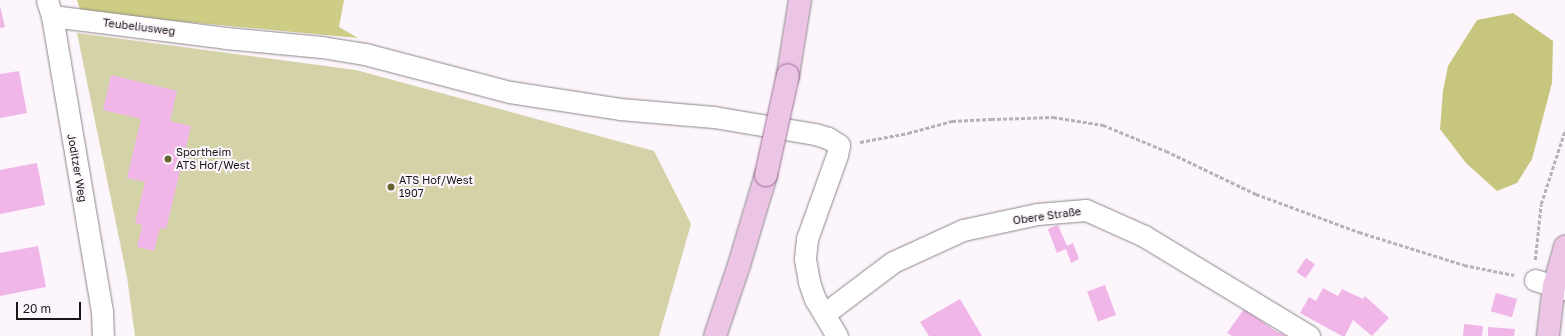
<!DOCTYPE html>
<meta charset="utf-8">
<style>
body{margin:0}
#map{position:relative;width:1565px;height:336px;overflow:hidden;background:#fcf5fb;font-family:"Golos Text",sans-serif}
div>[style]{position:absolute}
.green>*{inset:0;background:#d3d3a7}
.forest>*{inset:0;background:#cdcd85}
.water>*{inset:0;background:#c6c67e}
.building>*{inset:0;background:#f0b6e8;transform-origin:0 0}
.path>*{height:2.5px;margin-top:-1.25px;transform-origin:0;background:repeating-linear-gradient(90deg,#b8b2b7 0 4px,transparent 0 6px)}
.roads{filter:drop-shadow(0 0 1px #8c868b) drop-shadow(0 0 1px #8c868b)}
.minor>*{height:21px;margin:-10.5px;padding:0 10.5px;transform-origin:10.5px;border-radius:10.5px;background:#fff}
.major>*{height:22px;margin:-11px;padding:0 11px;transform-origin:11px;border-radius:11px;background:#ecc4e6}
.bridges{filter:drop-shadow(0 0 1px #9a6d94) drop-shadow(0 0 1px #9a6d94)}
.major-bridge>*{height:22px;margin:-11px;padding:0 11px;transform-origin:11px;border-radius:11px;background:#ecc4e6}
.dots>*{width:11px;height:11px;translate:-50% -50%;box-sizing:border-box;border:2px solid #fcf5fb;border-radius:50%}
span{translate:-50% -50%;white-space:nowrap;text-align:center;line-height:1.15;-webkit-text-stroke:4px #fcf5fb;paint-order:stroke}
.street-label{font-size:11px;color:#1a1719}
.poi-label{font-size:11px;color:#1a1719}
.left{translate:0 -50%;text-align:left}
.scale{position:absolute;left:16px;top:302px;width:65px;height:18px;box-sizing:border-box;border:2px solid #1a1719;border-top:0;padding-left:5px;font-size:12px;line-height:14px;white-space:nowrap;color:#1a1719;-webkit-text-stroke:3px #fcf5fb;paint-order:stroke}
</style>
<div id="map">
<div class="green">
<i style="clip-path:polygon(77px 33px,356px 70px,654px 151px,691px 224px,659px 336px,135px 336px,127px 277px)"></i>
</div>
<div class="forest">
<i style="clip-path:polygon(77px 0,344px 0,339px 27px,358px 38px,81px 12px)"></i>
</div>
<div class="water">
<i style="clip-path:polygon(1513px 13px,1553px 41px,1552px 83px,1532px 159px,1517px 183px,1497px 191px,1466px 163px,1440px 129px,1443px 91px,1448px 66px,1477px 20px)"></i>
</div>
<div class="building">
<i style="clip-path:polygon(0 6px,5px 27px,0 28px)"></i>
<i style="clip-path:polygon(19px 71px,27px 113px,0 118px,0 74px)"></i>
<i style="clip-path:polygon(111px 75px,177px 91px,170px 121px,191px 126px,166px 229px,160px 228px,154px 251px,137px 247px,142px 225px,135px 223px,145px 182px,127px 178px,141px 119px,103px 110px)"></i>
<i style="clip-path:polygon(37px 163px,45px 205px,0 214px,0 170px)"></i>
<i style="clip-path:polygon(1058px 225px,1067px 246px,1073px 243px,1079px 259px,1071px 263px,1066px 249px,1057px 253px,1048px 229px)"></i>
<i style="clip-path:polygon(38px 246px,46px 287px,0 296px,0 253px)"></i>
<i style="left:1306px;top:258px;width:11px;height:17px;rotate:34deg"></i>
<i style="left:1105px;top:285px;width:32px;height:19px;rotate:70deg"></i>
<i style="clip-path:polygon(1323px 288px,1338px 296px,1342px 289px,1363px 299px,1365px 296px,1389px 318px,1372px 336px,1353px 320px,1345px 336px,1342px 336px,1300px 313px,1309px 297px,1316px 301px)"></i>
<i style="left:1496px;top:293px;width:22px;height:19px;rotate:16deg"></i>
<i style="clip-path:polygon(960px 299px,982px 336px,929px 336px,920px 322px)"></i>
<i style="clip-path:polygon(1244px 309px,1274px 330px,1286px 336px,1232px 336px,1227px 333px)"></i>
<i style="clip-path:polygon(1464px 324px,1483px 326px,1482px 336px,1463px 336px)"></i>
<i style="clip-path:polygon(1488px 327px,1515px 329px,1514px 336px,1488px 336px)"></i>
</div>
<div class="path">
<i style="left:860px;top:142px;width:49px;rotate:-10.6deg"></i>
<i style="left:908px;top:133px;width:46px;rotate:-15.3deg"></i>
<i style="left:952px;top:121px;width:39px;rotate:-3deg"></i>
<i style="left:991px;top:119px;width:62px;rotate:-1.8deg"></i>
<i style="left:1053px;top:117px;width:51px;rotate:9.1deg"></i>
<i style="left:1103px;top:125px;width:68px;rotate:22.4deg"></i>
<i style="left:1166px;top:151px;width:100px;rotate:25.5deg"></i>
<i style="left:1256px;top:194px;width:110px;rotate:20.3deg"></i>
<i style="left:1359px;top:232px;width:110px;rotate:17.4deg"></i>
<i style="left:1464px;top:265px;width:51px;rotate:11.3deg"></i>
<i style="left:1535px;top:260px;width:56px;rotate:-83.9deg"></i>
<i style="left:1541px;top:204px;width:78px;rotate:-72deg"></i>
</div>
<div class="roads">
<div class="minor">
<i style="left:47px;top:0;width:17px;rotate:73deg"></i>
<i style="left:52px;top:16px;width:299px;rotate:80.4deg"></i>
<i style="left:102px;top:311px;width:25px;rotate:88deg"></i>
<i style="left:52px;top:16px;width:175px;rotate:7.2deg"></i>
<i style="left:226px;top:38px;width:96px;rotate:5.4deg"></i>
<i style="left:322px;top:47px;width:44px;rotate:9.2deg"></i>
<i style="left:365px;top:54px;width:150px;rotate:14.7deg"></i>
<i style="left:510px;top:92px;width:111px;rotate:8.8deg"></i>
<i style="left:620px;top:109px;width:94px;rotate:4.9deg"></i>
<i style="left:714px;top:117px;width:102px;rotate:9.6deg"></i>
<i style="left:815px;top:134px;width:14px;rotate:17deg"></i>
<i style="left:828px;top:138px;width:13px;rotate:32deg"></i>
<i style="left:839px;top:145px;width:10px;rotate:101deg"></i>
<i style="left:837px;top:155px;width:89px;rotate:109.7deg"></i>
<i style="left:807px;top:239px;width:20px;rotate:96deg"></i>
<i style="left:805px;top:259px;width:23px;rotate:80deg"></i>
<i style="left:809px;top:282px;width:18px;rotate:71deg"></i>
<i style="left:815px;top:299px;width:43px;rotate:59.3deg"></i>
<i style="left:1535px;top:280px;width:31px;rotate:17deg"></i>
<i style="left:824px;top:314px;width:86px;rotate:-37deg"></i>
<i style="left:893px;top:262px;width:77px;rotate:-24.6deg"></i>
<i style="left:963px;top:230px;width:76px;rotate:-12.2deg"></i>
<i style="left:1037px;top:214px;width:49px;rotate:-4.7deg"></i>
<i style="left:1086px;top:210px;width:64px;rotate:24.1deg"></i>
<i style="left:1144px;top:236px;width:193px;rotate:31.2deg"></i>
</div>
<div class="major">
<i style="left:788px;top:75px;width:76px;rotate:-80.9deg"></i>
<i style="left:715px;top:336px;width:75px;rotate:-71.3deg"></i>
<i style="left:739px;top:265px;width:94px;rotate:-73.3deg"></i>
<i style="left:1548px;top:336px;width:50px;rotate:-83.2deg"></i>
<i style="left:1554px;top:286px;width:41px;rotate:-74.2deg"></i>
</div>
</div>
<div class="bridges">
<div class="major-bridge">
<i style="left:766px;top:175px;width:102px;rotate:-77.6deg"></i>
</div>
</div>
<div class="dots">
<i style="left:168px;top:159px;background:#646431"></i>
<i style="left:391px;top:187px;background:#646431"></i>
</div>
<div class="street-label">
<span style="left:139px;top:27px;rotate:7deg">Teubeliusweg</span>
<span style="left:77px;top:168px;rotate:80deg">Joditzer Weg</span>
<span style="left:1047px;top:216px;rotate:-8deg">Obere Straße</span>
</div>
<div class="poi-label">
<span class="left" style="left:176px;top:159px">Sportheim<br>ATS Hof/West</span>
<span class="left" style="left:399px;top:187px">ATS Hof/West<br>1907</span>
</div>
<div class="scale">20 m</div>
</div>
